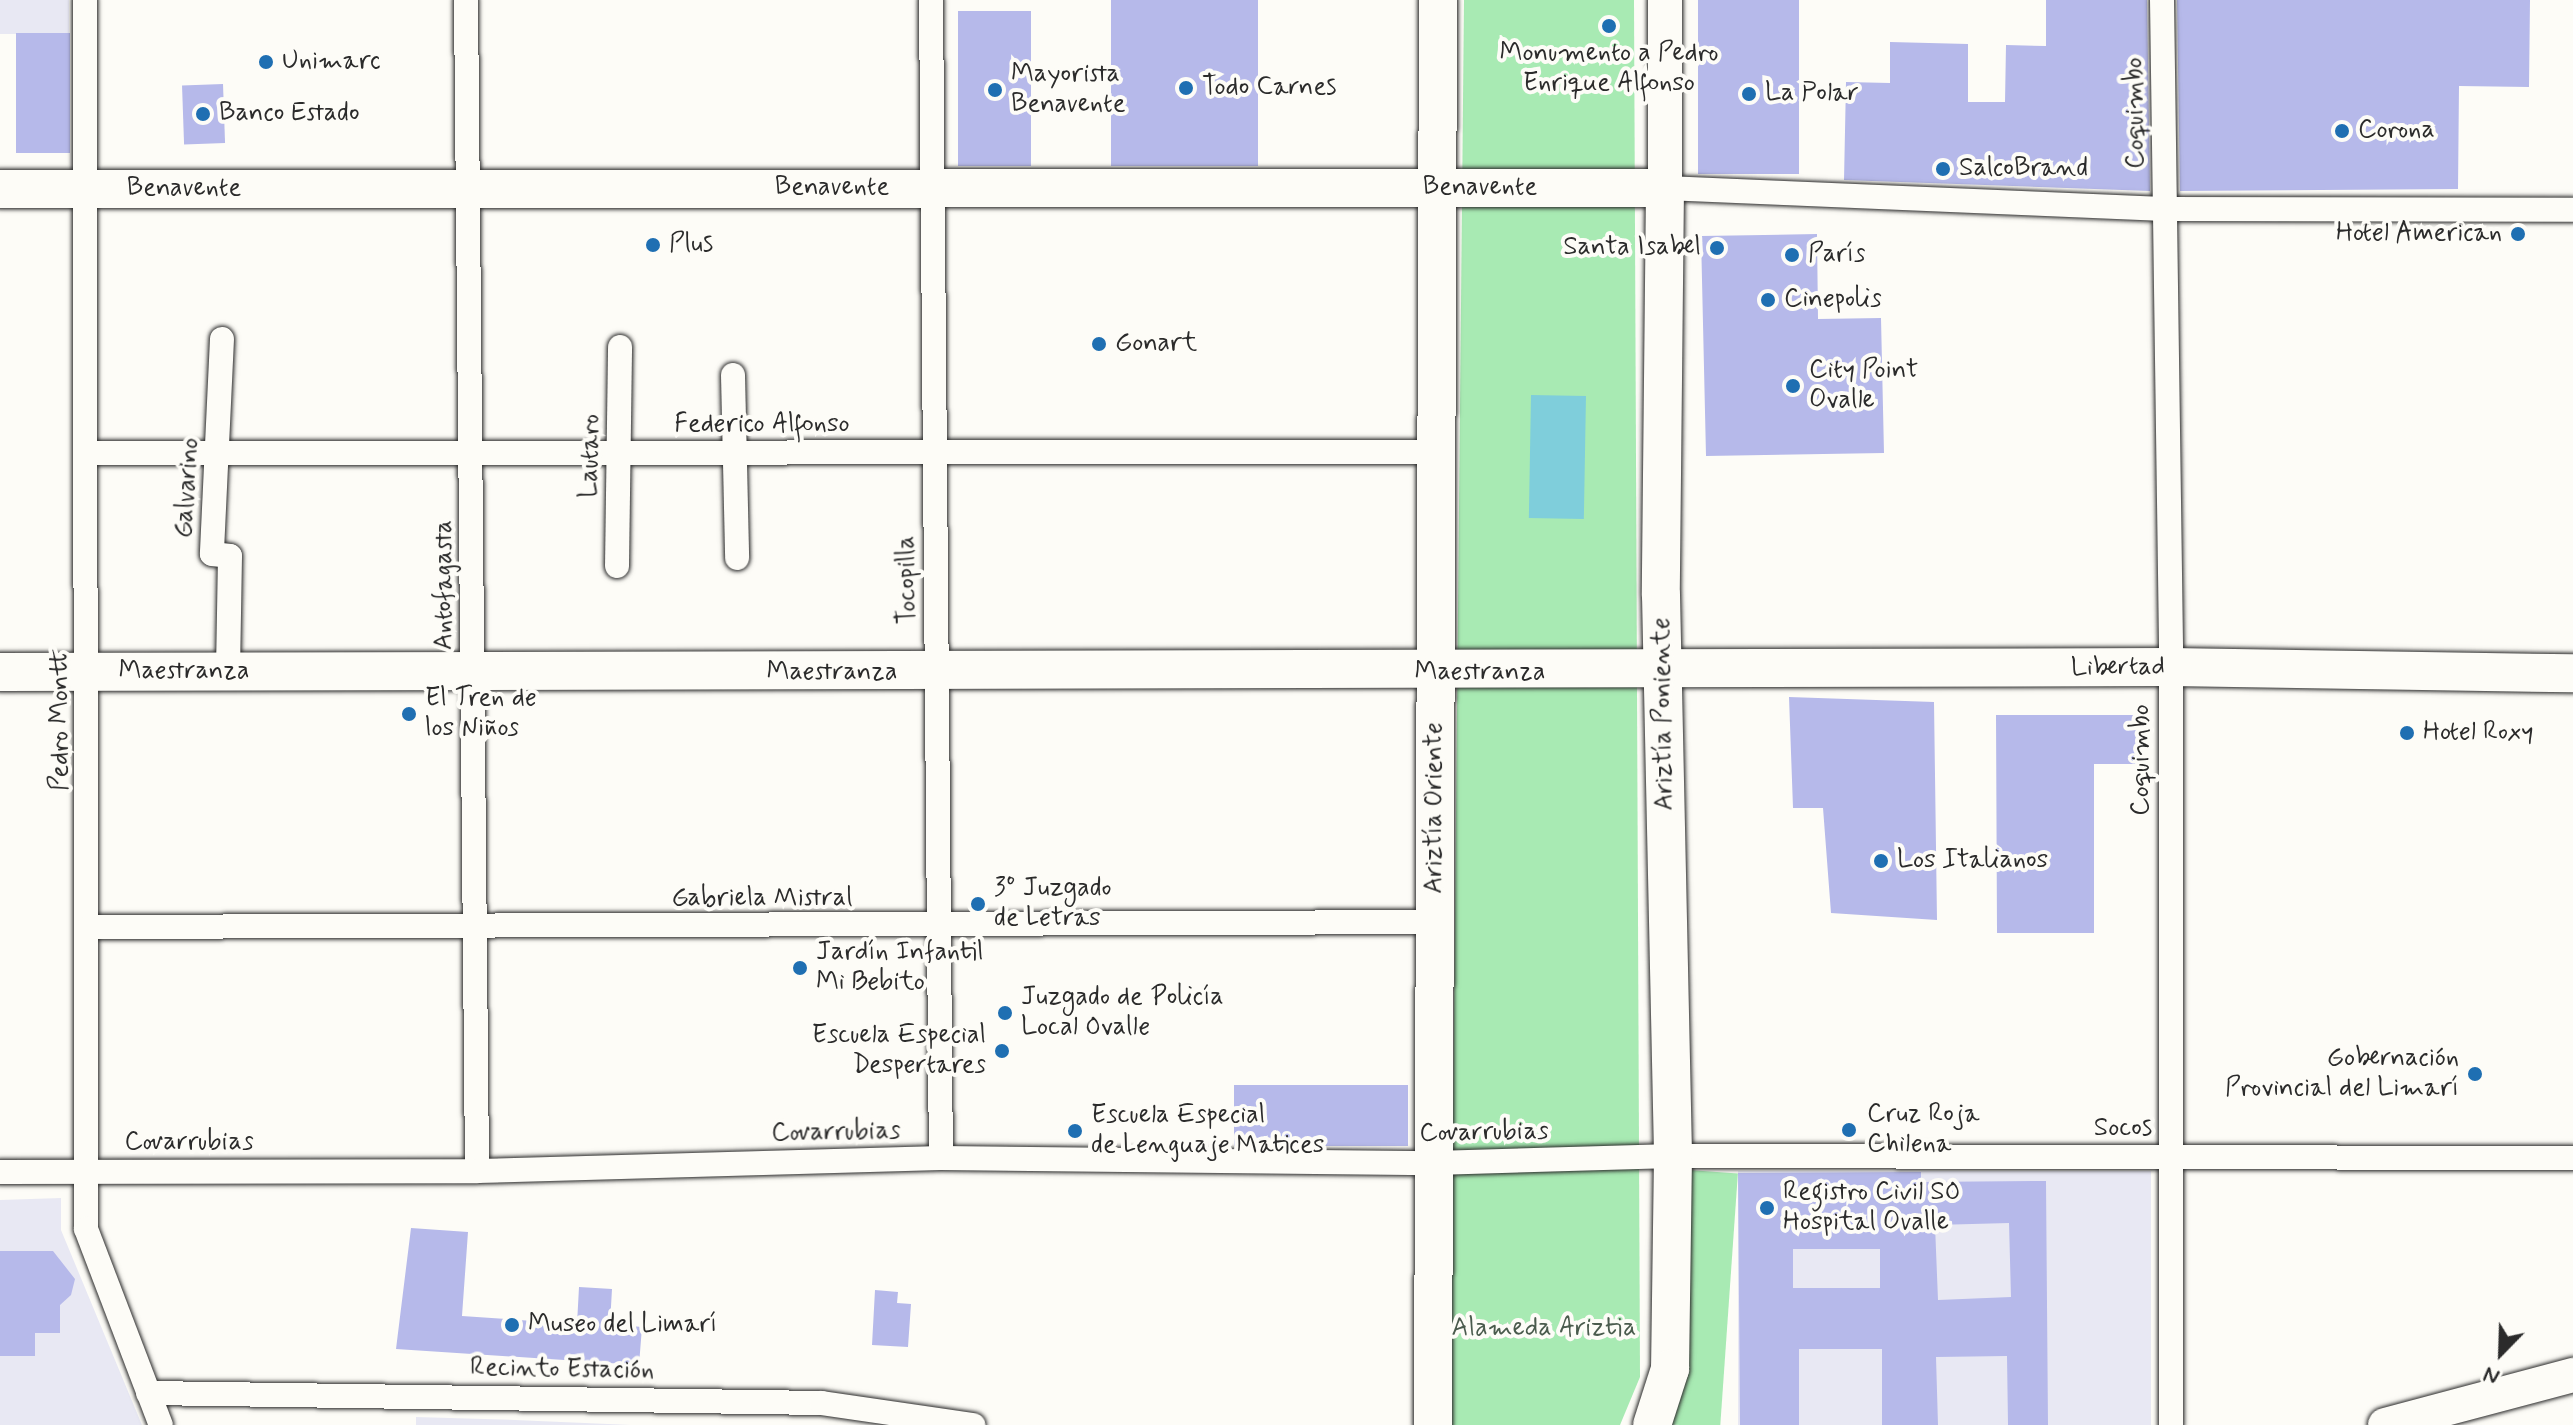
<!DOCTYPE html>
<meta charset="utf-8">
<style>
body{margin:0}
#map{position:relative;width:2573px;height:1425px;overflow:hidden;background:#fdfcf7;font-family:Mynerve,sans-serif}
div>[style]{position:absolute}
.built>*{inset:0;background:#e8e8f3;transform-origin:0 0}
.green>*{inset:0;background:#a8eab3;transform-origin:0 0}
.water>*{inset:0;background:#7fcedb;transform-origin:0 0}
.building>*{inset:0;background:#b6b9ea;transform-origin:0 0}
.roads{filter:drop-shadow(0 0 2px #2b2b2b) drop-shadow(0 0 2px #2b2b2b)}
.street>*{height:24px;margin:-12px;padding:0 12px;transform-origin:12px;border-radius:12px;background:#fdfcf7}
.secondary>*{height:34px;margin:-17px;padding:0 17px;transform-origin:17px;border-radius:17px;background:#fdfcf7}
.primary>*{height:38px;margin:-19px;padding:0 19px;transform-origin:19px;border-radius:19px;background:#fdfcf7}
.dots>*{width:22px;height:22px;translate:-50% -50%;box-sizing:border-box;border:4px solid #fdfcf7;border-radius:50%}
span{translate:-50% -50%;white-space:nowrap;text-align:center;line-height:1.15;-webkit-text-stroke:8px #fdfcf7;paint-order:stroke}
.poi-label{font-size:26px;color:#2b2b2b}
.left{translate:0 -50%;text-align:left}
.right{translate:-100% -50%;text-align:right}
.street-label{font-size:26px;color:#2b2b2b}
.park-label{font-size:26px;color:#4a5b4d}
.north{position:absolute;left:2461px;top:1313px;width:80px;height:80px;-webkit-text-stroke:6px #fdfcf7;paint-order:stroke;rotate:203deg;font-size:22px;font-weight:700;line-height:32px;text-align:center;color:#2b2b2b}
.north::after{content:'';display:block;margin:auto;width:28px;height:36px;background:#2b2b2b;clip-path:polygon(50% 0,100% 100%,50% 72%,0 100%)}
</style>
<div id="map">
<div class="built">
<i style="left:0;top:0;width:69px;height:34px"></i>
<i style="left:2151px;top:1171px;width:254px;height:413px;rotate:90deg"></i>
<i style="clip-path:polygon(61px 1198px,61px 1230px,142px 1425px,0 1425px,0 1200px)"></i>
<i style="clip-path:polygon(416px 1417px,515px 1420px,631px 1425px,416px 1425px)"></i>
</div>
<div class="green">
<i style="clip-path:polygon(1464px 0,1634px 0,1640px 1377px,1620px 1425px,1450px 1425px)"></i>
<i style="left:1689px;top:1170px;width:49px;height:255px;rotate:4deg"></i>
</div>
<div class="water">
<i style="left:1531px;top:395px;width:55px;height:123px;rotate:1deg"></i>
</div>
<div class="building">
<i style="left:1111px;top:0;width:147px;height:166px"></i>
<i style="left:1698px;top:0;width:101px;height:174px"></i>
<i style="clip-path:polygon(2046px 0,2147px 0,2150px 191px,1844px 180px,1846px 82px,1890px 83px,1890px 42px,1968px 44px,1968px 102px,2005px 102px,2006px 45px,2046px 46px)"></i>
<i style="clip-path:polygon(2177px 0,2530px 0,2529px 87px,2459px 86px,2458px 189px,2180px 191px)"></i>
<i style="left:958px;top:11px;width:73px;height:155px"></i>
<i style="left:70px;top:33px;width:120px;height:54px;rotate:90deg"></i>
<i style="left:223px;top:84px;width:59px;height:41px;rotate:88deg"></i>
<i style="clip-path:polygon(1817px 234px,1818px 319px,1881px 318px,1884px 453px,1706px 456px,1701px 236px)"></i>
<i style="clip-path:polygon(1789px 697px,1934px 702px,1937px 920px,1831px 913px,1823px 808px,1793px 808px)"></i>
<i style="clip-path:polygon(1996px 715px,2144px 715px,2144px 764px,2094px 764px,2094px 933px,1997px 933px)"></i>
<i style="left:1234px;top:1085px;width:174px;height:61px"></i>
<i style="clip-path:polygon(evenodd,1921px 1172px,1921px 1182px,2046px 1181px,2048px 1425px,2008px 1425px,2007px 1356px,1936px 1357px,1938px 1425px,1882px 1425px,1882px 1349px,1799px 1349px,1799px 1425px,1740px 1425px,1738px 1173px,1921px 1172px,2009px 1223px,2011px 1297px,1938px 1300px,1935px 1225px,2009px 1223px,1921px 1172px,1793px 1249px,1880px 1249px,1880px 1288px,1793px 1288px,1793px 1249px)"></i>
<i style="clip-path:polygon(411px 1228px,468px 1232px,462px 1316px,577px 1324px,579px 1287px,612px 1289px,610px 1324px,642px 1327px,639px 1365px,396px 1349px)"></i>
<i style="clip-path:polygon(0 1251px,53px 1251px,75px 1279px,71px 1295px,60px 1305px,60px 1333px,35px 1333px,35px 1356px,0 1356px)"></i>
<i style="clip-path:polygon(875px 1290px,898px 1292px,897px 1303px,911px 1304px,908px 1347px,872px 1345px)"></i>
</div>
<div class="roads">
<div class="street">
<i style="left:85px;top:0;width:1229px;rotate:89.95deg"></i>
<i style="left:86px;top:1229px;width:210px;rotate:69.1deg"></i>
<i style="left:466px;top:0;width:1171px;rotate:89.46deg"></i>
<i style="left:931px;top:0;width:1158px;rotate:89.51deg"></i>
<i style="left:2162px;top:0;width:648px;rotate:89.2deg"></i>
<i style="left:2171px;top:648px;width:777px;rotate:90deg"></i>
<i style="left:1665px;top:188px;width:501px;rotate:2.4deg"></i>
<i style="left:2166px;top:209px;width:407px;rotate:0.1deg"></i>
<i style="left:222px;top:339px;width:215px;rotate:92.7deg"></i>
<i style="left:212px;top:554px;width:18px;rotate:6deg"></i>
<i style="left:230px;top:556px;width:116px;rotate:91deg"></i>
<i style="left:733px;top:375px;width:183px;rotate:88.7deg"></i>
<i style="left:88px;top:453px;width:1348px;rotate:-0.04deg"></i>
<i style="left:617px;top:566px;width:219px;rotate:-89.2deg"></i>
<i style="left:90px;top:927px;width:1344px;rotate:-0.21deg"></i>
<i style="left:0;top:1172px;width:477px;rotate:-0.1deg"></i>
<i style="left:477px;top:1171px;width:464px;rotate:-1.6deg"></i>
<i style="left:941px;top:1158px;width:493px;rotate:0.6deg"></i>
<i style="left:1434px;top:1163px;width:239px;rotate:-1.7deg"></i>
<i style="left:1673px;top:1156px;width:900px;rotate:0.13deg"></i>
<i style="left:148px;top:1393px;width:674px;rotate:0.85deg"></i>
<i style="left:822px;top:1403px;width:153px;rotate:8.3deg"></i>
</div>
<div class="secondary">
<i style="left:1665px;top:188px;width:188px;rotate:-90deg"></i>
<i style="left:2385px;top:1425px;width:195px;rotate:-14.9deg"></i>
</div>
<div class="primary">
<i style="left:0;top:189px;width:1665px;rotate:-0.03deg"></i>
<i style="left:1665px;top:188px;width:407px;rotate:90.6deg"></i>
<i style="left:1661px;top:595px;width:561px;rotate:88.77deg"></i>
<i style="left:1673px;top:1156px;width:213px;rotate:90.8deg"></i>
<i style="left:1670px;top:1369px;width:59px;rotate:107.8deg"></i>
<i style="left:0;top:672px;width:2171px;rotate:-0.13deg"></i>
<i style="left:2171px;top:667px;width:402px;rotate:0.9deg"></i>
<i style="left:1433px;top:1425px;width:1425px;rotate:-89.8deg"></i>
</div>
</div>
<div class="dots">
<i style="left:1609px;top:26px;background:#1f6fb2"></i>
<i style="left:266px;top:62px;background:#1f6fb2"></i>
<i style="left:1186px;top:88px;background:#1f6fb2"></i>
<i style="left:995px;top:90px;background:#1f6fb2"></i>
<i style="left:1749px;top:94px;background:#1f6fb2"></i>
<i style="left:203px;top:114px;background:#1f6fb2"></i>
<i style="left:2342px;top:131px;background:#1f6fb2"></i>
<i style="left:1943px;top:169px;background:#1f6fb2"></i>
<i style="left:2518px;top:234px;background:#1f6fb2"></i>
<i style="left:653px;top:245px;background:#1f6fb2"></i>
<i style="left:1717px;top:248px;background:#1f6fb2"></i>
<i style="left:1792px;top:255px;background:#1f6fb2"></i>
<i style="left:1768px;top:300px;background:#1f6fb2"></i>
<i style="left:1099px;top:344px;background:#1f6fb2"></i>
<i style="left:1793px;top:386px;background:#1f6fb2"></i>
<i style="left:409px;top:714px;background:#1f6fb2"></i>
<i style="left:2407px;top:733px;background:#1f6fb2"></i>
<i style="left:1881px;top:861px;background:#1f6fb2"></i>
<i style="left:978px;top:904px;background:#1f6fb2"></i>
<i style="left:800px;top:968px;background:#1f6fb2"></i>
<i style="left:1005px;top:1013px;background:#1f6fb2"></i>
<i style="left:1002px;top:1051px;background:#1f6fb2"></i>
<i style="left:2475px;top:1074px;background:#1f6fb2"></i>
<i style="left:1849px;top:1130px;background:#1f6fb2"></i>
<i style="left:1075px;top:1131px;background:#1f6fb2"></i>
<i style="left:1767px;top:1208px;background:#1f6fb2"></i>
<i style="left:512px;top:1325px;background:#1f6fb2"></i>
</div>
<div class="poi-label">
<span style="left:1609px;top:69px">Monumento a Pedro<br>Enrique Alfonso</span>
<span class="left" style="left:282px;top:62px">Unimarc</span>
<span class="left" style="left:1011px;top:90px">Mayorista<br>Benavente</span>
<span class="left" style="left:1202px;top:88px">Todo Carnes</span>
<span class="left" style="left:1765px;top:94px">La Polar</span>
<span class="left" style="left:219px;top:114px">Banco Estado</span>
<span class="left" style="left:2358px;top:131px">Corona</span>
<span class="left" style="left:1959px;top:169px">SalcoBrand</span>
<span class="right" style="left:2502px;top:234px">Hotel American</span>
<span class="left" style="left:669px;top:245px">Plus</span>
<span class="right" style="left:1701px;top:248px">Santa Isabel</span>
<span class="left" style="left:1808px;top:255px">París</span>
<span class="left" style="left:1784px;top:300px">Cinepolis</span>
<span class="left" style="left:1115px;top:344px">Gonart</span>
<span class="left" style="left:1809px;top:386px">City Point<br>Ovalle</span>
<span class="left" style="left:425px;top:714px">El Tren de<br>los Niños</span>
<span class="left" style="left:2423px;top:733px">Hotel Roxy</span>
<span class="left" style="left:1897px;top:861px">Los Italianos</span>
<span class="left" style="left:994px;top:904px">3º Juzgado<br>de Letras</span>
<span class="left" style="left:816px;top:968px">Jardín Infantil<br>Mi Bebito</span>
<span class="left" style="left:1021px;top:1013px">Juzgado de Policía<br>Local Ovalle</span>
<span class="right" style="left:986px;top:1051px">Escuela Especial<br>Despertares</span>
<span class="right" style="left:2459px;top:1074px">Gobernación<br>Provincial del Limarí</span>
<span class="left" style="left:1867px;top:1130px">Cruz Roja<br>Chilena</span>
<span class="left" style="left:1091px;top:1131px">Escuela Especial<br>de Lenguaje Matices</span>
<span class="left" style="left:1783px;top:1208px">Registro Civil SO<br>Hospital Ovalle</span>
<span class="left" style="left:528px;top:1325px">Museo del Limarí</span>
</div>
<div class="street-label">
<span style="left:2136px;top:113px;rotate:-91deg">Coquimbo</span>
<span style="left:832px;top:188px">Benavente</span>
<span style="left:1480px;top:188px">Benavente</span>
<span style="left:184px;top:189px">Benavente</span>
<span style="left:762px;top:425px">Federico Alfonso</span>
<span style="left:591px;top:456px;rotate:-89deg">Lautaro</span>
<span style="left:188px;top:488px;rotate:-86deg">Galvarino</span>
<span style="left:908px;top:580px;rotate:-91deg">Tocopilla</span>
<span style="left:445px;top:585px;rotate:-90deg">Antofagasta</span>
<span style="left:2118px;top:668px;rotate:-1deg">Libertad</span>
<span style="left:184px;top:672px">Maestranza</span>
<span style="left:832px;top:673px">Maestranza</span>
<span style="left:1480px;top:673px">Maestranza</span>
<span style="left:1664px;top:714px;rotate:-91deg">Ariztía Poniente</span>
<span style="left:61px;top:720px;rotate:-90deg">Pedro Montt</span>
<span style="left:2142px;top:760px;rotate:-90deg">Coquimbo</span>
<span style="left:1435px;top:808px;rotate:-90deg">Ariztía Oriente</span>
<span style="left:762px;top:899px">Gabriela Mistral</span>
<span style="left:2123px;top:1129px">Socos</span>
<span style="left:836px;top:1133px;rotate:-1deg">Covarrubias</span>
<span style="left:1484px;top:1133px;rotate:-1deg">Covarrubias</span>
<span style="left:189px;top:1143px">Covarrubias</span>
<span style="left:562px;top:1370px;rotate:1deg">Recinto Estación</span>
</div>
<div class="park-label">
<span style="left:1544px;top:1329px">Alameda Ariztia</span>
</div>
<div class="north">N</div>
</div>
